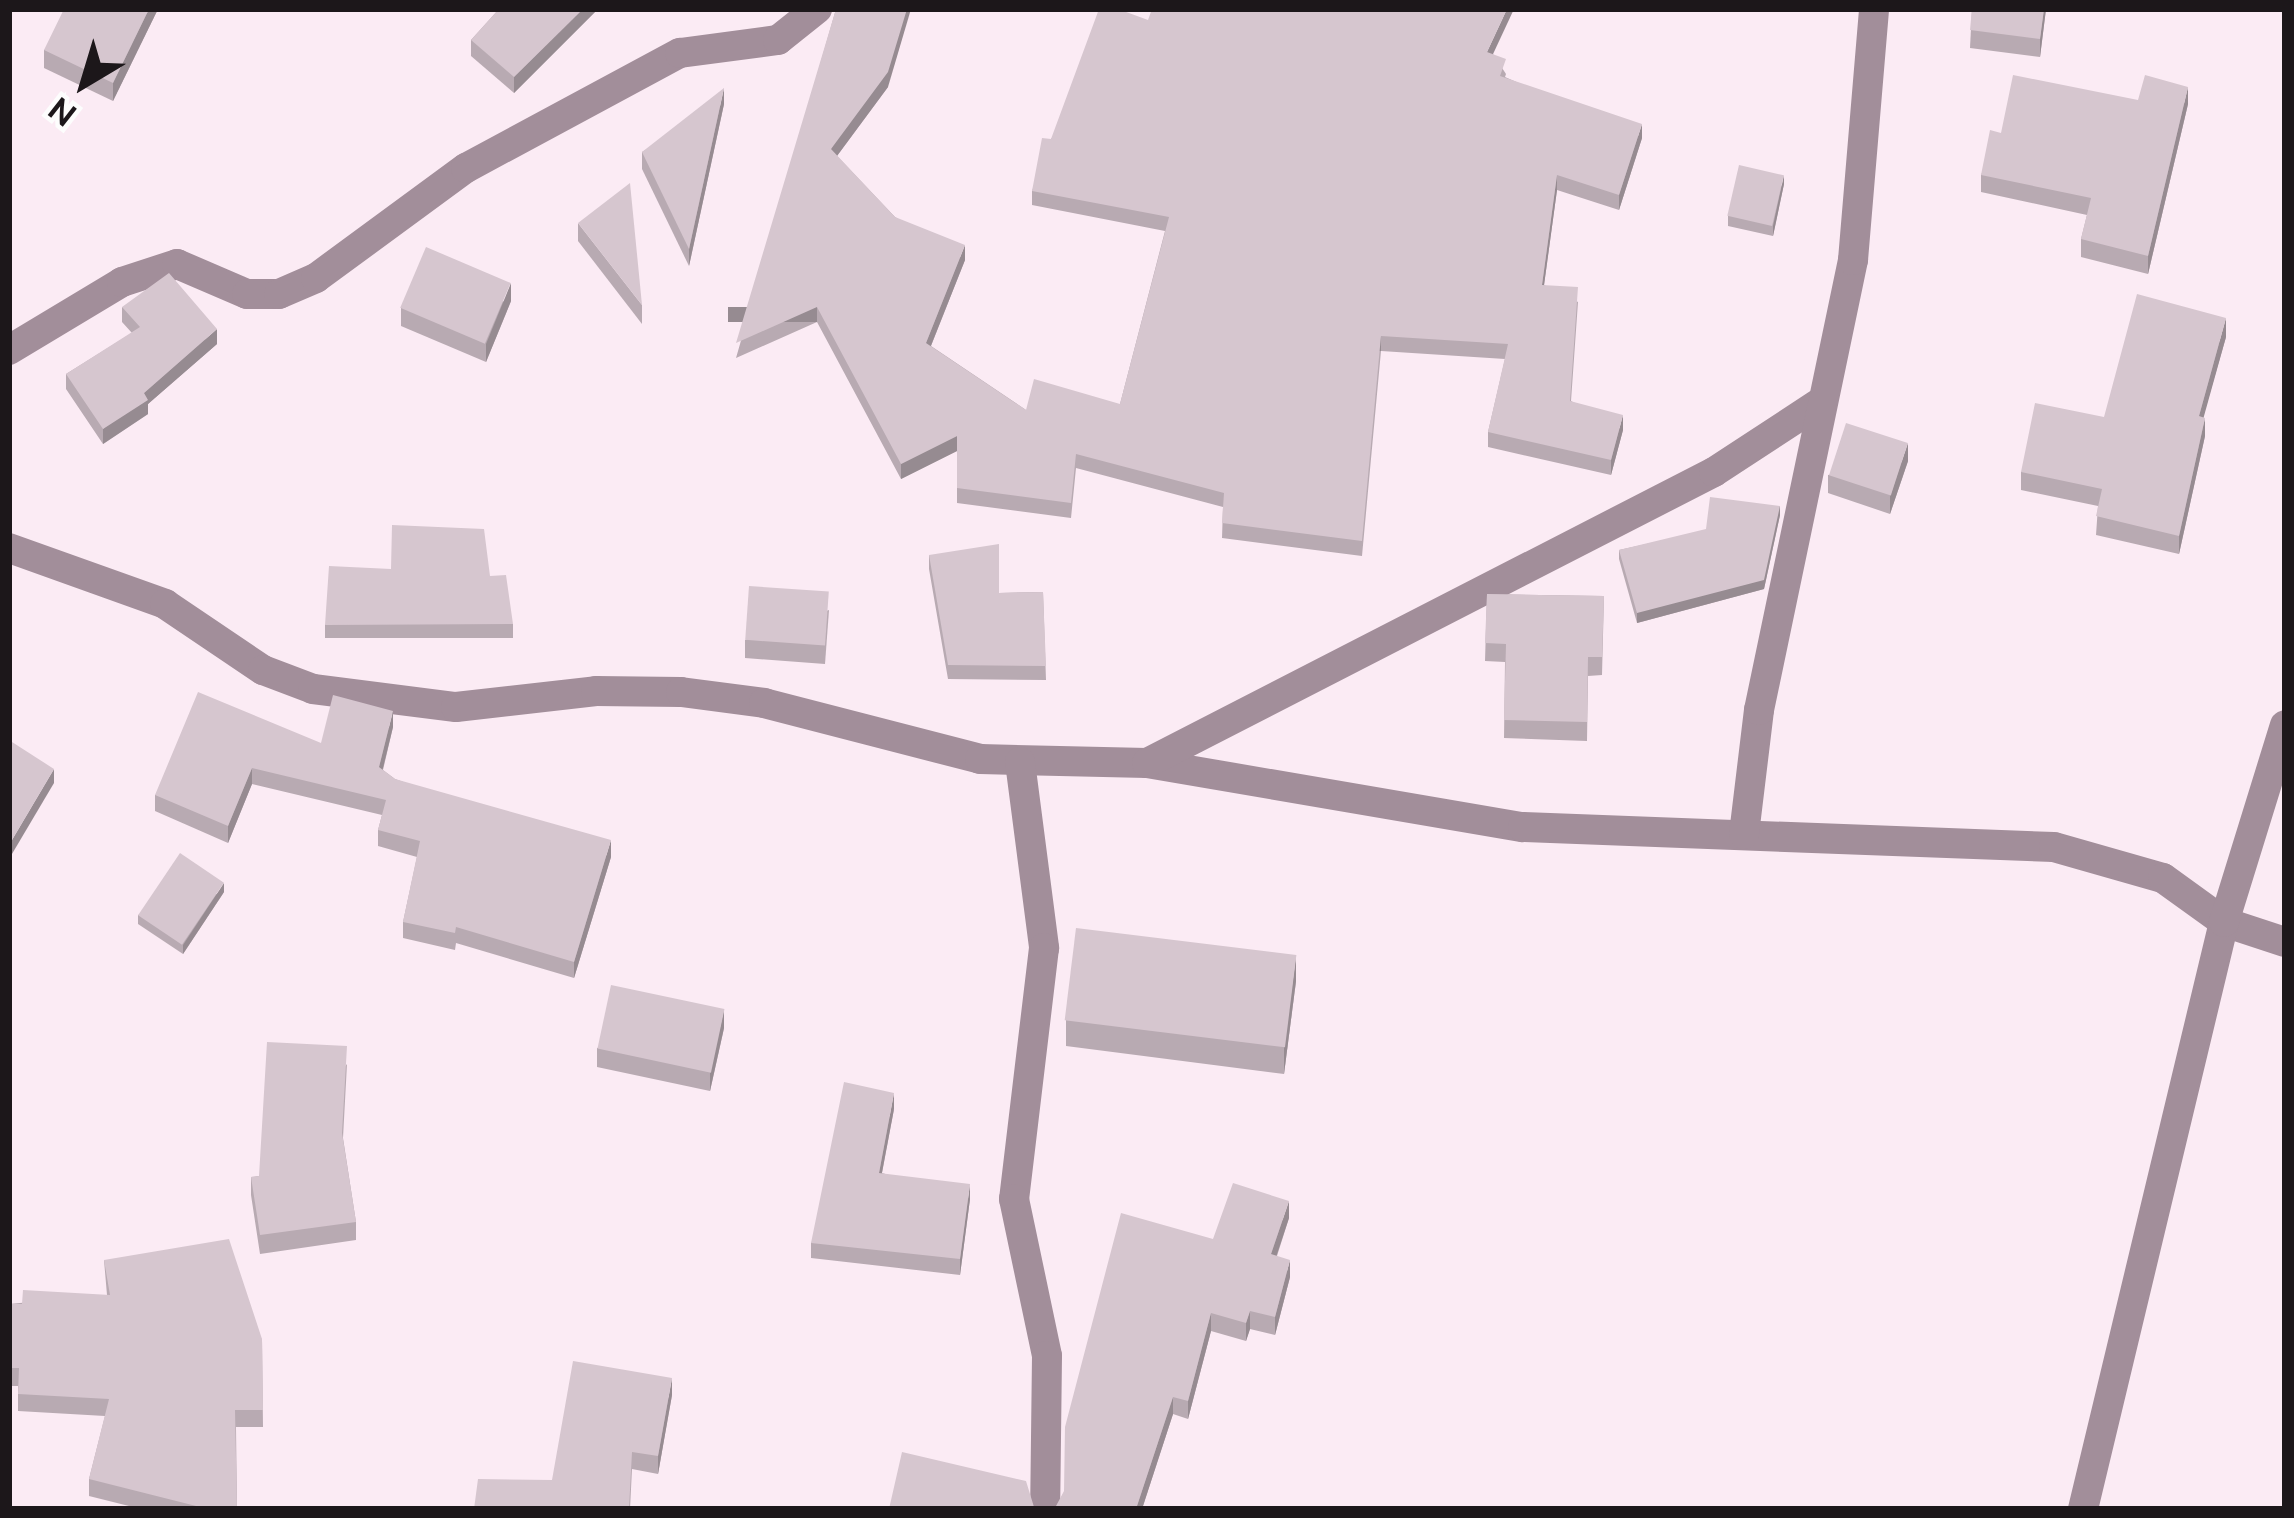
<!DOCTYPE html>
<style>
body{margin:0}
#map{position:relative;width:2294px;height:1518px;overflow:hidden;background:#fbebf4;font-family:Ubuntu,sans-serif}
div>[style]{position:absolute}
.street>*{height:30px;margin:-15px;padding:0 15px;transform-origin:15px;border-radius:15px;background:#a28e9a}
.wall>*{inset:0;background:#b8aab2;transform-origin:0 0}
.shaded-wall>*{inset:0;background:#968b91;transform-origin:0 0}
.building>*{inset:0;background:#d6c6cf;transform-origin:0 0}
span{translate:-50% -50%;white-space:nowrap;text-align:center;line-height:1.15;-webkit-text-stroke:12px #fdfdfd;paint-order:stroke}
.frame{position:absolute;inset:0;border:12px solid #1c171a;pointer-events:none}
.north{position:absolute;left:24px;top:24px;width:120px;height:120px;-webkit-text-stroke:9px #fdfdfd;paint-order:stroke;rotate:218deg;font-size:33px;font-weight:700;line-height:48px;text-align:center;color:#1c171a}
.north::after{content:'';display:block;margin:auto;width:42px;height:54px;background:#1c171a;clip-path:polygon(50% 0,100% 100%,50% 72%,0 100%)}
</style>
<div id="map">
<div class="street">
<i style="left:9px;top:350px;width:132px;rotate:-31deg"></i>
<i style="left:122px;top:282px;width:58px;rotate:-18.1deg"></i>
<i style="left:177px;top:264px;width:76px;rotate:23.2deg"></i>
<i style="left:247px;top:294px;width:32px"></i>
<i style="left:279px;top:294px;width:40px;rotate:-23.4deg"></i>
<i style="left:316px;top:278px;width:186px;rotate:-36.3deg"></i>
<i style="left:466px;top:168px;width:243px;rotate:-28.3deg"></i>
<i style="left:680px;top:53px;width:99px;rotate:-7.6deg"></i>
<i style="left:778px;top:40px;width:50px;rotate:-38.5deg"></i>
<i style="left:9px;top:548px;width:166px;rotate:19.7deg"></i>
<i style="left:165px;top:604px;width:118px;rotate:34deg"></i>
<i style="left:263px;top:670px;width:53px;rotate:20.8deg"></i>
<i style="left:313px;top:689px;width:144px;rotate:7.2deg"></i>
<i style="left:456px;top:707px;width:141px;rotate:-6.5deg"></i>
<i style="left:596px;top:691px;width:85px;rotate:0.7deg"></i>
<i style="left:681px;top:692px;width:84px;rotate:7.5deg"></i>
<i style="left:764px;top:703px;width:223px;rotate:14.5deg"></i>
<i style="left:980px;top:759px;width:167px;rotate:1.4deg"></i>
<i style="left:1147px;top:763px;width:381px;rotate:9.7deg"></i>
<i style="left:1523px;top:827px;width:531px;rotate:2.16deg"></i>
<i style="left:2054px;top:847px;width:113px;rotate:15.9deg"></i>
<i style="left:2163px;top:878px;width:75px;rotate:35.8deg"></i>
<i style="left:2224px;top:922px;width:64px;rotate:18.2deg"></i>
<i style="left:1020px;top:762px;width:188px;rotate:82.6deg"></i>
<i style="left:1044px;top:948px;width:253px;rotate:96.8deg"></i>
<i style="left:1014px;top:1199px;width:160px;rotate:78.1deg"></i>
<i style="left:1047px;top:1356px;width:153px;rotate:90.7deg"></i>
<i style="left:1147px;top:763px;width:637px;rotate:-27.17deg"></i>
<i style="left:1714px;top:472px;width:124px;rotate:-33.2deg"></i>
<i style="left:1744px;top:834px;width:125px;rotate:-83.1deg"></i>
<i style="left:1759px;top:710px;width:460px;rotate:-78.2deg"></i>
<i style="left:1853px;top:260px;width:252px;rotate:-85.2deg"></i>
<i style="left:2083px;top:1509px;width:604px;rotate:-76.49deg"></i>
<i style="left:2224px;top:922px;width:206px;rotate:-72.8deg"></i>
</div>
<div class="wall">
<i style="clip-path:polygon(158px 9px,113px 101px,44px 68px,44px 50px)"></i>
<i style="clip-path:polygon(499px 9px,598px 9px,514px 93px,471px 56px,471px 40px)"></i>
<i style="clip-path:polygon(836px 9px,888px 87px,837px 156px,895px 217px,965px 260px,931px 346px,1026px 410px,1120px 404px,1165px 231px,1032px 205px,1032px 191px,1051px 139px,1148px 20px,1493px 54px,1506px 74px,1505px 77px,1642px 138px,1619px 210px,1557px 190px,1544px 285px,1578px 302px,1571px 401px,1623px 430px,1611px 475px,1488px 447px,1488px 432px,1505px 359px,1381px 351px,1362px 556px,1222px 538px,1223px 507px,1076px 468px,1071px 518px,957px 503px,957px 451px,901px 479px,817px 322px,736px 358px)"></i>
<i style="clip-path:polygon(1972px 9px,2046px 9px,2040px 57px,1970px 48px)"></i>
<i style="clip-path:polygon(2138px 100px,2188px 104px,2148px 274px,2081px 257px,2081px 239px,2087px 215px,1981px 192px,1981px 175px,2001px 133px)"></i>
<i style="clip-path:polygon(724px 104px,689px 266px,642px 169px,642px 152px)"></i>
<i style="clip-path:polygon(1784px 184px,1773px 236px,1728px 226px,1728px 216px)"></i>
<i style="clip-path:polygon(578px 223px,642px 305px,642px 324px,578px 241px)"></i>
<i style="clip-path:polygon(511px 301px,486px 362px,401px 326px,401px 308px)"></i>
<i style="clip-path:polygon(122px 307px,217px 344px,148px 404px,148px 414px,103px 444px,66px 389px,66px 374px,132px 333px,122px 322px)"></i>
<i style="clip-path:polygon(2226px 337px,2203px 417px,2205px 436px,2179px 554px,2096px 535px,2098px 506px,2021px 490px,2021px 472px)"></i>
<i style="clip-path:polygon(1908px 461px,1890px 514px,1828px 493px,1828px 475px)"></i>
<i style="clip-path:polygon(1780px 515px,1764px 589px,1637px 623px,1619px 559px,1619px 550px)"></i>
<i style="clip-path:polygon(929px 555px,999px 593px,1043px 592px,1046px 680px,948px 679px,929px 569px)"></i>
<i style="clip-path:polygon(1487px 594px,1604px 596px,1602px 675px,1588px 676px,1587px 741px,1504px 738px,1505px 662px,1485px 661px)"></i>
<i style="clip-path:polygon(829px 610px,825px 664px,745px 658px,745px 640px)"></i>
<i style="left:513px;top:624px;width:14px;height:188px;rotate:90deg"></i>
<i style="clip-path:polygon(393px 727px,383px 770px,395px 779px,611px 857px,574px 978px,456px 943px,455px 950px,403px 938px,403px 922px,417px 857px,378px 846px,378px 830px,382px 815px,252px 784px,228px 843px,155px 811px,155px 795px,321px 743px)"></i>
<i style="clip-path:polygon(224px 892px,183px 954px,138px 924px,138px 915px)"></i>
<i style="clip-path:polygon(1296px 981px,1284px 1074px,1066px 1046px,1066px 1020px)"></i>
<i style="clip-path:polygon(724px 1028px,710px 1091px,597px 1067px,597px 1048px)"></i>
<i style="clip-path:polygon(347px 1064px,343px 1138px,356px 1222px,356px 1240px,260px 1254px,251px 1195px,251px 1177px,259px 1176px)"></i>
<i style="clip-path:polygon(894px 1109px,882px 1173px,970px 1199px,960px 1275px,811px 1258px,811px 1243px)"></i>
<i style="clip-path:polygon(1289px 1218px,1277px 1256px,1290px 1277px,1275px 1335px,1250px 1329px,1246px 1341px,1211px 1331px,1188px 1419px,1173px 1414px,1142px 1509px,1034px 1507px,1055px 1508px,1213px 1239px)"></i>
<i style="clip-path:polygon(104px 1260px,262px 1339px,263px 1427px,236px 1427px,237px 1509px,141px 1509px,89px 1496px,89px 1479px,105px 1416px,18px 1411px,18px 1386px,9px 1386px,9px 1304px,107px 1295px)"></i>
<i style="clip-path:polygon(672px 1395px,658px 1474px,632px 1469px,630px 1509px,474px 1509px,552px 1480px)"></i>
</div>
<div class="shaded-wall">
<i style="clip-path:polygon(149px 9px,158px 9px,113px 101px,113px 83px)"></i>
<i style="clip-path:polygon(583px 9px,598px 9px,514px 93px,514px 77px)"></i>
<i style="clip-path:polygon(907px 9px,911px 9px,888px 87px,831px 164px,831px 149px)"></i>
<i style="clip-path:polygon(1507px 9px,1514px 9px,1487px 67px,1487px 52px)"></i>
<i style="clip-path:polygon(2044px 9px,2046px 9px,2040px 57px,2040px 39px)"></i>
<i style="clip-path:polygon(2188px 87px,2188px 104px,2148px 274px,2148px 256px)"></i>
<i style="clip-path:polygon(724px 88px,724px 104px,689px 266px,689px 249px)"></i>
<i style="clip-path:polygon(1642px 124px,1642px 138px,1619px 210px,1619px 195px)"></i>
<i style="clip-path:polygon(1557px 175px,1557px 190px,1542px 300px,1542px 285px)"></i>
<i style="clip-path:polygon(1784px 175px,1784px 184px,1773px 236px,1773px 226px)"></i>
<i style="clip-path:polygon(965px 245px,965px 260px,926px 358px,926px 343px)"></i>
<i style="clip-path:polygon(511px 283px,511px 301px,486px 362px,486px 344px)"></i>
<i style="left:817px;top:307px;width:15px;height:89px;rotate:90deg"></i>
<i style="clip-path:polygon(2226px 318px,2226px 337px,2199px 434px,2199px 416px)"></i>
<i style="clip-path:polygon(217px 329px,217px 344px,148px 404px,148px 414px,103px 444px,103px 429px)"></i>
<i style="left:1381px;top:336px;width:15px;height:206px;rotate:90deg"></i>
<i style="clip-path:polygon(1623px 415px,1623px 430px,1611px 475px,1611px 460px)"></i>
<i style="clip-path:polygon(2205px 418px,2205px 436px,2179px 554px,2179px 536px)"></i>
<i style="clip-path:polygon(957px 436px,957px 451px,901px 479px,901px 464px)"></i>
<i style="clip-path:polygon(1908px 443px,1908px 461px,1890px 514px,1890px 496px)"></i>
<i style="clip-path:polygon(1780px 506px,1780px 515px,1764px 589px,1637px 623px,1637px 613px)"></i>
<i style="clip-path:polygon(393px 711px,393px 727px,379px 784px,379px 767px)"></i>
<i style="clip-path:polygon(252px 768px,252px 784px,228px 843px,228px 826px)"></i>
<i style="clip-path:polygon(54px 769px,54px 783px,9px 859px,9px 845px)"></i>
<i style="clip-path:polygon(611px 840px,611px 857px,574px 978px,574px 962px)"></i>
<i style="clip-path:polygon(224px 883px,224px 892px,183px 954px,183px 945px)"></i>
<i style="clip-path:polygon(1296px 956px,1296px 981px,1284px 1074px,1284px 1048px)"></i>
<i style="clip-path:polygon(724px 1009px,724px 1028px,710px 1091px,710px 1073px)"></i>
<i style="clip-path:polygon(894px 1093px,894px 1109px,879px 1188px,879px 1173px)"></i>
<i style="clip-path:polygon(970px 1184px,970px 1199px,960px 1275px,960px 1259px)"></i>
<i style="clip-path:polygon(1289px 1201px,1289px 1218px,1271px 1272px,1271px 1254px)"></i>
<i style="clip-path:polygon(1290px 1260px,1290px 1277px,1275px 1335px,1275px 1317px)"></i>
<i style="clip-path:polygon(1250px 1311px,1250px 1329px,1246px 1341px,1246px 1323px)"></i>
<i style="clip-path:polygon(1211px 1313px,1211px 1331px,1188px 1419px,1188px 1401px)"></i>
<i style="clip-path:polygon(672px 1378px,672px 1395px,658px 1474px,658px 1456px)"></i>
<i style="clip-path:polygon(1173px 1397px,1173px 1414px,1142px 1509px,1136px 1509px)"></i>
</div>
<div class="building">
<i style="clip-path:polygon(64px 9px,77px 11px,78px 9px,149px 9px,113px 83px,44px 50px)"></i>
<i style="clip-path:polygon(499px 9px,583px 9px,514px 77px,471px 40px)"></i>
<i style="clip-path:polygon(836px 9px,907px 9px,888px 72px,831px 149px,895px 217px,965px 245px,926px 343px,1026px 410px,1034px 379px,1120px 404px,1169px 217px,1032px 191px,1042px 138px,1051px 139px,1099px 9px,1118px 9px,1148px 20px,1152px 9px,1507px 9px,1487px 52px,1506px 59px,1500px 76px,1642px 124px,1619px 195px,1557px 175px,1542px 285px,1578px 287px,1570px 401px,1623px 415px,1611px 460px,1488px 432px,1508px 344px,1381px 336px,1362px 541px,1222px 523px,1224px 493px,1076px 454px,1071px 503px,957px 488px,957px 436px,901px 464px,817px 307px,736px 343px)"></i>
<i style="clip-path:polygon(1972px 9px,2044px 9px,2040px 39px,1970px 30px)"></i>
<i style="clip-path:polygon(2013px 75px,2138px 100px,2145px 75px,2188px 87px,2148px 256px,2081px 239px,2091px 198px,1981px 175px,1990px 130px,2001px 133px)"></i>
<i style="clip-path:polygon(724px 88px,689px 249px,642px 152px)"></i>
<i style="left:1739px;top:165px;width:46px;height:52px;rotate:13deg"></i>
<i style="clip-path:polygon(630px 183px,642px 305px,578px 223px)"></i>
<i style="left:426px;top:247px;width:92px;height:66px;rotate:23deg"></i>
<i style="clip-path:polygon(169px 273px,217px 329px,144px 393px,148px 400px,103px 429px,66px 374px,140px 327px,122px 307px)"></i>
<i style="clip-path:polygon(2137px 294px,2226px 318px,2199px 416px,2205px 418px,2179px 536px,2096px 516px,2102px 489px,2021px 472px,2035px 403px,2104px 417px)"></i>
<i style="left:1846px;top:423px;width:65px;height:55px;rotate:18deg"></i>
<i style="clip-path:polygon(1710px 497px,1780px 506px,1764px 580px,1637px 613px,1619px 550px,1706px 529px)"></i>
<i style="clip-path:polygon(392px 525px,484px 529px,490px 576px,506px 575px,513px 624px,325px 625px,329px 566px,391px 569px)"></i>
<i style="clip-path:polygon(999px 544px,999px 593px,1043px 592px,1046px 666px,948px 665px,929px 555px)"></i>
<i style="left:749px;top:586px;width:80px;height:54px;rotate:4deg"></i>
<i style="clip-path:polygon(1487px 594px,1604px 596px,1602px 657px,1588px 657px,1587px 722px,1504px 720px,1506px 644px,1485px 643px)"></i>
<i style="clip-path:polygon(198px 692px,321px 743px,333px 695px,393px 711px,379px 767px,395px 779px,611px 840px,574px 962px,456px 927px,455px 933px,403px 922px,420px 841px,378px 830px,386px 800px,252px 768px,228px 826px,155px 795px)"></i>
<i style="clip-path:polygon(12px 742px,54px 769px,9px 845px,9px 747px)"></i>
<i style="left:180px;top:853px;width:53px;height:75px;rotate:34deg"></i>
<i style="left:1076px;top:928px;width:222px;height:93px;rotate:7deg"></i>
<i style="left:611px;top:985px;width:116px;height:65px;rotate:12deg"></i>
<i style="clip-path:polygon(267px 1042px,347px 1046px,342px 1133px,356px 1222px,260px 1235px,251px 1177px,259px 1176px)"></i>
<i style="clip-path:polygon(844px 1082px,894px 1093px,879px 1173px,970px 1184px,960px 1259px,811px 1243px)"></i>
<i style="clip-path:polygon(1233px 1183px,1289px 1201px,1271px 1254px,1290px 1260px,1275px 1317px,1250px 1311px,1246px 1323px,1211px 1313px,1188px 1401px,1173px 1397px,1136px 1509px,889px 1509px,902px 1452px,1026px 1481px,1034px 1507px,1055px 1508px,1064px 1491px,1065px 1427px,1121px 1213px,1213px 1239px)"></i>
<i style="clip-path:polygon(229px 1239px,262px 1339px,263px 1410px,235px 1410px,237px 1509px,208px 1509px,89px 1479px,109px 1399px,18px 1394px,19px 1368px,9px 1368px,9px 1304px,22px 1304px,23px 1290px,110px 1295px,104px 1260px)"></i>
<i style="clip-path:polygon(573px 1361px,672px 1378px,658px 1456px,632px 1452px,629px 1509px,474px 1509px,478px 1479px,552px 1480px)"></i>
</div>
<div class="frame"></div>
<div class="north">N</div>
</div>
